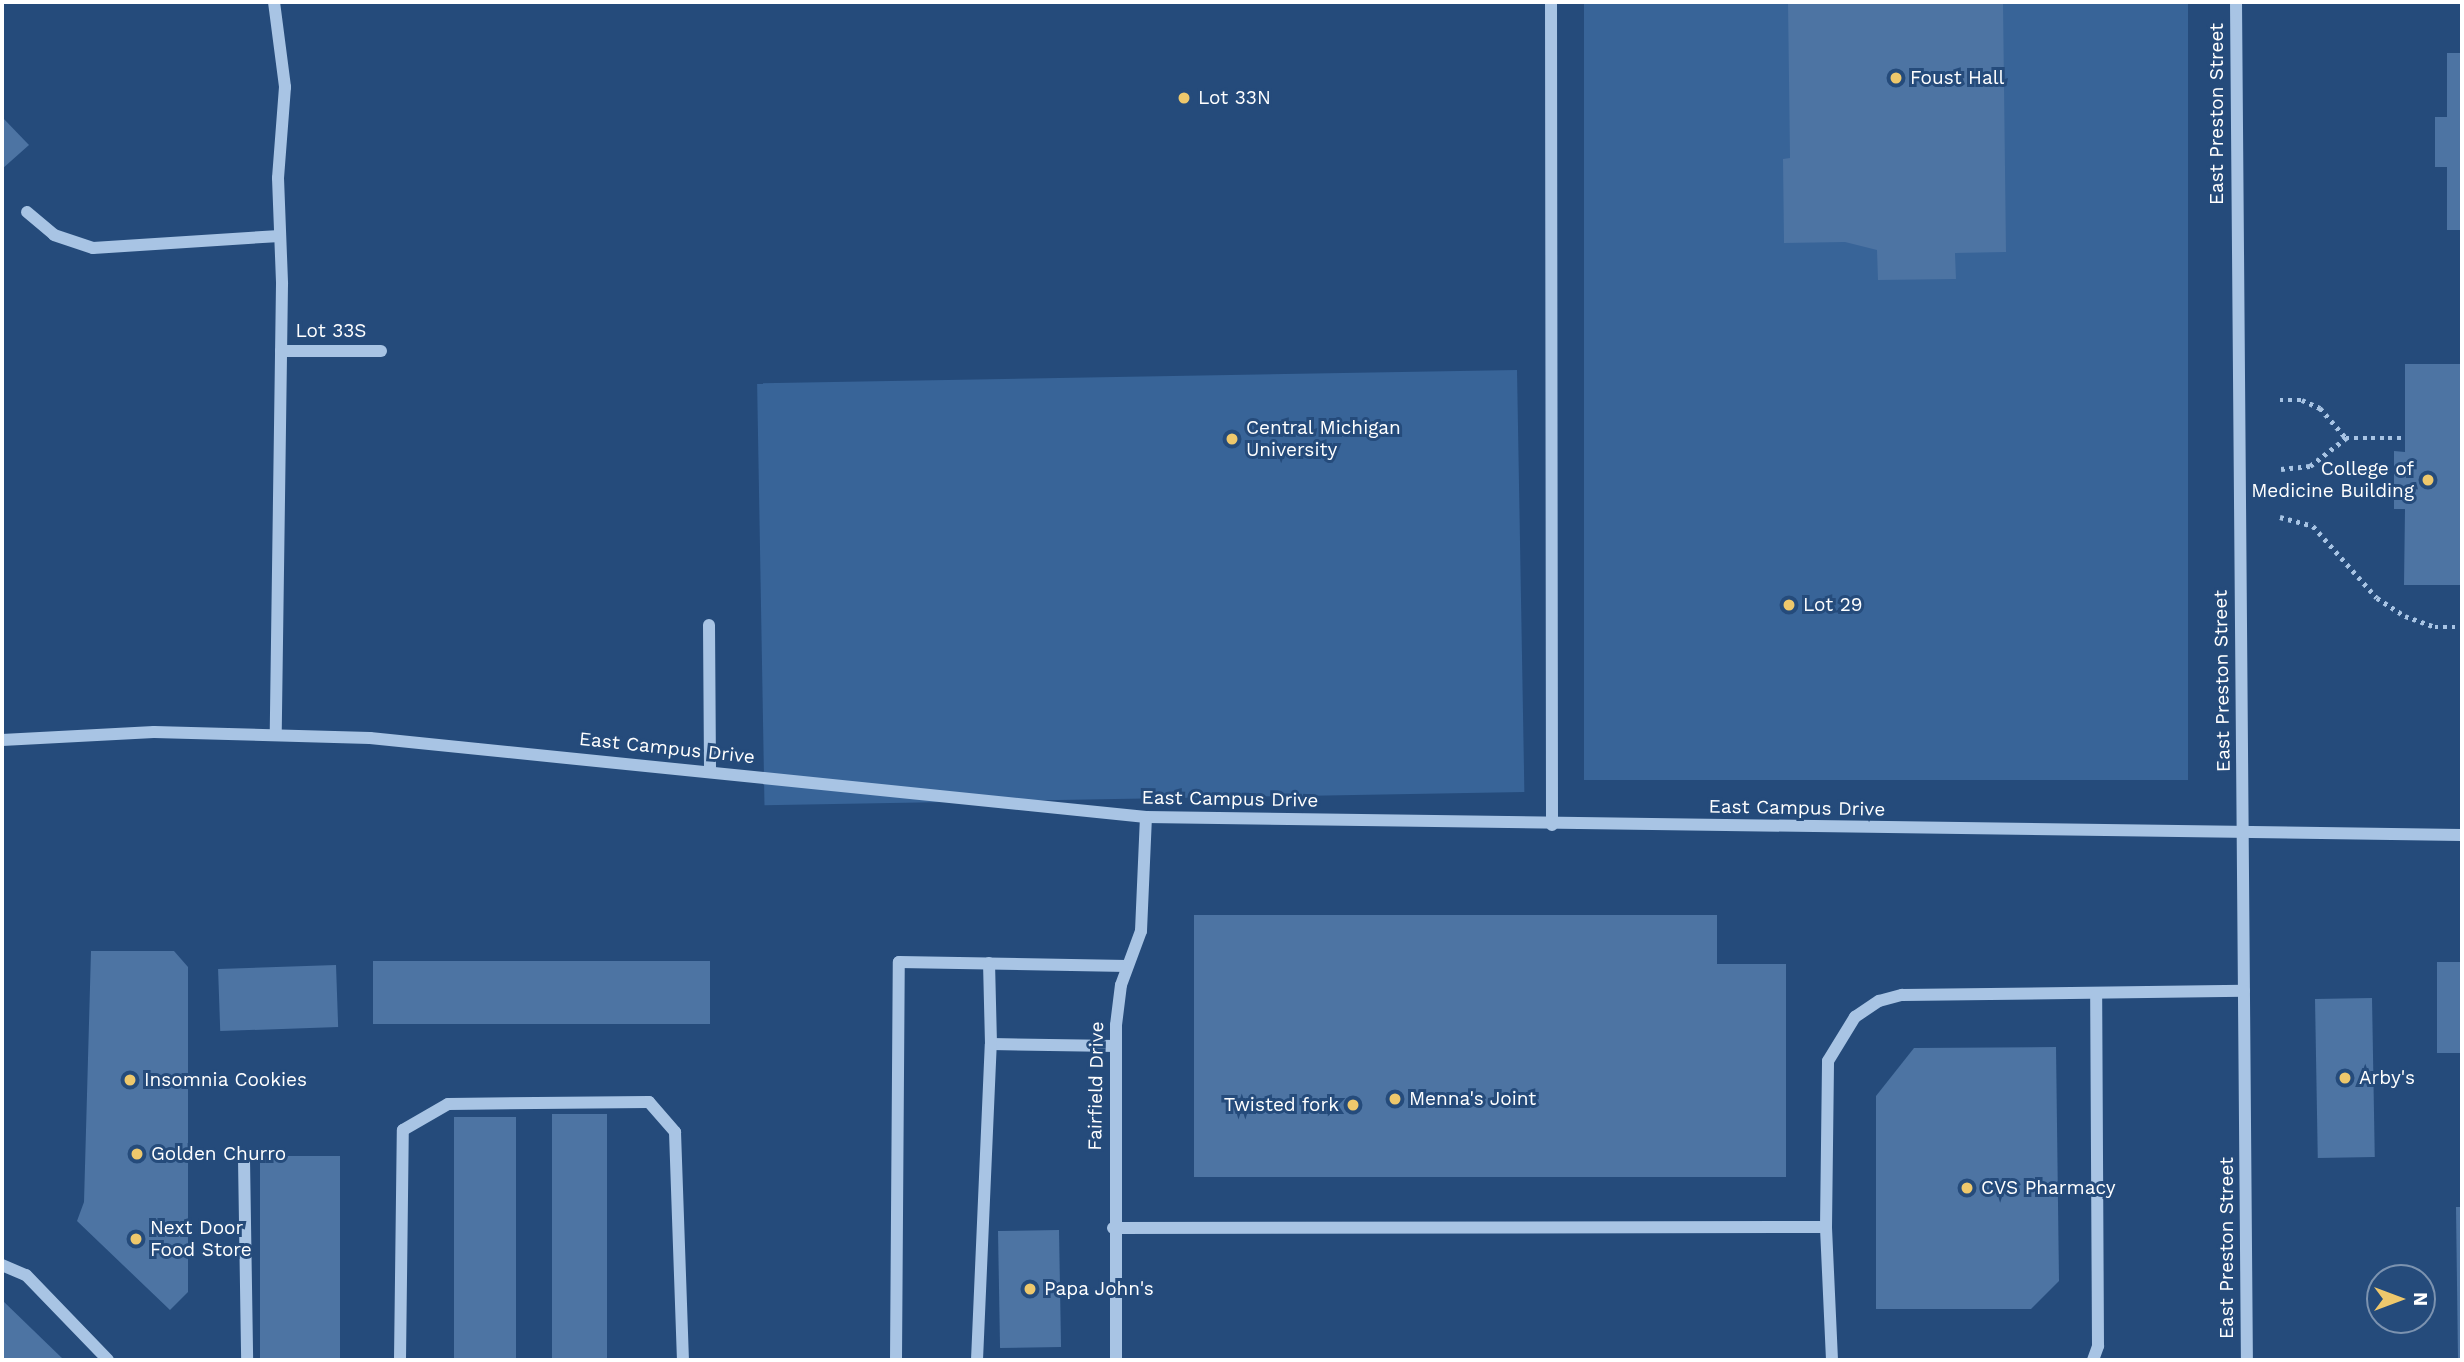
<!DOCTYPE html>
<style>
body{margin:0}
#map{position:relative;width:2464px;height:1362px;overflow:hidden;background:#254b7b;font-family:"Work Sans",sans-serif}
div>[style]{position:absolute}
.green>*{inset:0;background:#386498;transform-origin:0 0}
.building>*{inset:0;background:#4d74a3;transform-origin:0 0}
.path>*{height:4.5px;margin-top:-2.25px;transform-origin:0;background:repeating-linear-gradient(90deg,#a8c4e4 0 3.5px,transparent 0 8.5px)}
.minor>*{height:12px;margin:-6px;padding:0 6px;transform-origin:6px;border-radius:6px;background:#a8c4e4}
.dots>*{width:19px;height:19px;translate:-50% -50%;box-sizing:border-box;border:4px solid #254b7b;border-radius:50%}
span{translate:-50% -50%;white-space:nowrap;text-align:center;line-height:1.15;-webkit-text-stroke:6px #254b7b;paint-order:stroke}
.poi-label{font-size:19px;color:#fff}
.left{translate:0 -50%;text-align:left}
.right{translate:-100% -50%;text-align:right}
.street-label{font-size:19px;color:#fff}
.frame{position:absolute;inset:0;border:4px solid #fff;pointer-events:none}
.north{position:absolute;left:2366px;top:1264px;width:70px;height:70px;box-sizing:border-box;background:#254b7b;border:2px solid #7c93b0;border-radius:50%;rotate:90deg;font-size:19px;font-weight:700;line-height:28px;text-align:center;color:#fff}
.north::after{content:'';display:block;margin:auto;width:24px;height:32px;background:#eec86c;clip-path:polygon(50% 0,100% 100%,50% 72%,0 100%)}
</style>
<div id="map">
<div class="green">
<i style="left:1584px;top:2px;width:604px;height:778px"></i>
<i style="left:1517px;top:370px;width:422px;height:760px;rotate:89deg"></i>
</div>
<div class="building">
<i style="clip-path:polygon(1788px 2px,2003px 2px,2006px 252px,1955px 253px,1956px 279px,1878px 280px,1877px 250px,1845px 242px,1784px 243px,1783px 159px,1790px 158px)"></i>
<i style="clip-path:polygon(2447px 53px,2462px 53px,2462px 230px,2447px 230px,2447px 167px,2435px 167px,2435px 117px,2447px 117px)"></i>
<i style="clip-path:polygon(2px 117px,29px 145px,2px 169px)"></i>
<i style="clip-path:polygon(2405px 364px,2462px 364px,2462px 585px,2404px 585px,2405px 509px,2394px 509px,2394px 451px,2405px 452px)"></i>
<i style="clip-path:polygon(1194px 915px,1717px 915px,1717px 964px,1786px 964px,1786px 1177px,1194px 1177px)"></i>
<i style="clip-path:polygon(91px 951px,174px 951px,188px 967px,188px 1292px,170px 1310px,77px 1221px,84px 1202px)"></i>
<i style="left:710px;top:961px;width:63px;height:337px;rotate:90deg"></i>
<i style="left:2462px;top:962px;width:91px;height:25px;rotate:90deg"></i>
<i style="left:336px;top:965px;width:62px;height:118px;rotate:88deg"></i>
<i style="left:2372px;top:998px;width:159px;height:57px;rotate:89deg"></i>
<i style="clip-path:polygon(2056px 1047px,2059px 1281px,2031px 1309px,1876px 1309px,1876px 1096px,1914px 1048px)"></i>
<i style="left:552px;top:1114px;width:55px;height:246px"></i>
<i style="left:454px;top:1117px;width:62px;height:243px"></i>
<i style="left:260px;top:1156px;width:80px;height:204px"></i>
<i style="clip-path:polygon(2456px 1207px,2462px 1207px,2462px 1360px,2458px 1360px)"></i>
<i style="left:1059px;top:1230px;width:117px;height:61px;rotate:89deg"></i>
<i style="clip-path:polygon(2px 1300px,64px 1360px,2px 1360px)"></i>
</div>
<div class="path">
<i style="left:2280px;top:400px;width:22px"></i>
<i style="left:2302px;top:400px;width:20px;rotate:24deg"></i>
<i style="left:2320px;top:408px;width:40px;rotate:49deg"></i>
<i style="left:2346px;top:438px;width:58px"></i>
<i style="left:2281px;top:469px;width:29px;rotate:-6deg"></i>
<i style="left:2310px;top:466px;width:46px;rotate:-37.9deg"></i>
<i style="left:2280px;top:517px;width:34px;rotate:15deg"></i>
<i style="left:2313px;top:526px;width:96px;rotate:48.4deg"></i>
<i style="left:2377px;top:598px;width:33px;rotate:33deg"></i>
<i style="left:2405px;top:616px;width:32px;rotate:20deg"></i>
<i style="left:2435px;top:627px;width:27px"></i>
</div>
<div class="minor">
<i style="left:274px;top:2px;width:86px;rotate:82.6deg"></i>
<i style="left:285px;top:87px;width:91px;rotate:94.4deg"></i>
<i style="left:278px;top:178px;width:106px;rotate:87.8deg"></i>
<i style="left:282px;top:284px;width:448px;rotate:90.8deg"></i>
<i style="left:1551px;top:2px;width:823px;rotate:89.93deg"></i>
<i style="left:2236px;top:2px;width:1358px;rotate:89.54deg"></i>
<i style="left:27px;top:212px;width:35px;rotate:40deg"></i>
<i style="left:54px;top:235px;width:41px;rotate:18.4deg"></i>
<i style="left:93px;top:248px;width:187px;rotate:-3.7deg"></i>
<i style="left:281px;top:351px;width:100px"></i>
<i style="left:709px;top:625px;width:147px;rotate:89.6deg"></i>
<i style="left:2px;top:740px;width:152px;rotate:-3deg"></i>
<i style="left:154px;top:732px;width:216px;rotate:1.6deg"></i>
<i style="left:370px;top:738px;width:780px;rotate:5.81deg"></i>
<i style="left:1146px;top:817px;width:1316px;rotate:0.78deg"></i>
<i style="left:991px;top:1044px;width:125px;rotate:0.9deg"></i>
<i style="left:244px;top:1159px;width:201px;rotate:89.1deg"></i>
<i style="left:1113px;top:1228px;width:713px;rotate:-0.08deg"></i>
<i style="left:2px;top:1265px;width:26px;rotate:23deg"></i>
<i style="left:26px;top:1275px;width:118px;rotate:46deg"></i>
<i style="left:400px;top:1360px;width:230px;rotate:-89.3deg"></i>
<i style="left:403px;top:1130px;width:52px;rotate:-30deg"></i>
<i style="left:448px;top:1104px;width:201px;rotate:-0.6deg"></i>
<i style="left:649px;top:1102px;width:40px;rotate:49deg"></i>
<i style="left:675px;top:1132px;width:228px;rotate:88deg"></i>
<i style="left:896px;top:1360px;width:398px;rotate:-89.6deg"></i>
<i style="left:899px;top:962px;width:228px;rotate:1deg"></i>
<i style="left:977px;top:1360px;width:316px;rotate:-87.5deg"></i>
<i style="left:991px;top:1044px;width:81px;rotate:-91.4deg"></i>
<i style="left:1116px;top:1360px;width:335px;rotate:-90deg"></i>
<i style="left:1116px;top:1025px;width:40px;rotate:-82.9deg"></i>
<i style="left:1121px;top:985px;width:58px;rotate:-69.7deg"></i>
<i style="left:1141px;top:931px;width:114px;rotate:-87.5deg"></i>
<i style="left:1832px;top:1360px;width:133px;rotate:-92.6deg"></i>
<i style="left:1826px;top:1227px;width:166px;rotate:-89.3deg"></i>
<i style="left:1828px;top:1061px;width:52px;rotate:-58.5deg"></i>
<i style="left:1855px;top:1017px;width:29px;rotate:-34deg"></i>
<i style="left:1879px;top:1001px;width:24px;rotate:-15deg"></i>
<i style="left:1902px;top:995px;width:342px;rotate:-0.7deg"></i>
<i style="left:2093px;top:1360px;width:15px;rotate:-70deg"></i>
<i style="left:2098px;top:1346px;width:351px;rotate:-90.3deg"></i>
</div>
<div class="dots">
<i style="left:1896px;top:78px;background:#eec86c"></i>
<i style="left:1184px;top:98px;background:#eec86c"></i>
<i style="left:1232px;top:439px;background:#eec86c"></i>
<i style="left:2428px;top:480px;background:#eec86c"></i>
<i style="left:1789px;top:605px;background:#eec86c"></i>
<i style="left:2345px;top:1078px;background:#eec86c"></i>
<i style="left:130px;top:1080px;background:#eec86c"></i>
<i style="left:1395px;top:1099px;background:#eec86c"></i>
<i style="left:1353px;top:1105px;background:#eec86c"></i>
<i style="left:137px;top:1154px;background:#eec86c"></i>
<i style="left:1967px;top:1188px;background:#eec86c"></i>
<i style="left:136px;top:1239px;background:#eec86c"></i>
<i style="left:1030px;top:1289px;background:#eec86c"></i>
</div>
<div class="poi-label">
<span class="left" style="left:1910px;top:78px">Foust Hall</span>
<span class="left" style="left:1198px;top:98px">Lot 33N</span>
<span class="left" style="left:1246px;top:439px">Central Michigan<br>University</span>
<span class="right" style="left:2414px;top:480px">College of<br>Medicine Building</span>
<span class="left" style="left:1803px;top:605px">Lot 29</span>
<span class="left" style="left:2359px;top:1078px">Arby's</span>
<span class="left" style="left:144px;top:1080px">Insomnia Cookies</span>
<span class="left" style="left:1409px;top:1099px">Menna's Joint</span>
<span class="right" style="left:1339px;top:1105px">Twisted fork</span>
<span class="left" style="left:151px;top:1154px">Golden Churro</span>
<span class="left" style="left:1981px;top:1188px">CVS Pharmacy</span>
<span class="left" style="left:150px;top:1239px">Next Door<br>Food Store</span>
<span class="left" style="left:1044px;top:1289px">Papa John's</span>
</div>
<div class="street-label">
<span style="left:2217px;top:114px;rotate:-90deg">East Preston Street</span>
<span style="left:331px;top:331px">Lot 33S</span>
<span style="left:2222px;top:681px;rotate:-91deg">East Preston Street</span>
<span style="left:667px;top:748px;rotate:6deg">East Campus Drive</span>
<span style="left:1230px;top:799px;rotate:1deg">East Campus Drive</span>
<span style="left:1797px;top:808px;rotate:1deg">East Campus Drive</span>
<span style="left:1096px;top:1086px;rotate:-89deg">Fairfield Drive</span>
<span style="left:2227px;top:1248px;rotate:-90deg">East Preston Street</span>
</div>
<div class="frame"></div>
<div class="north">N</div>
</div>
